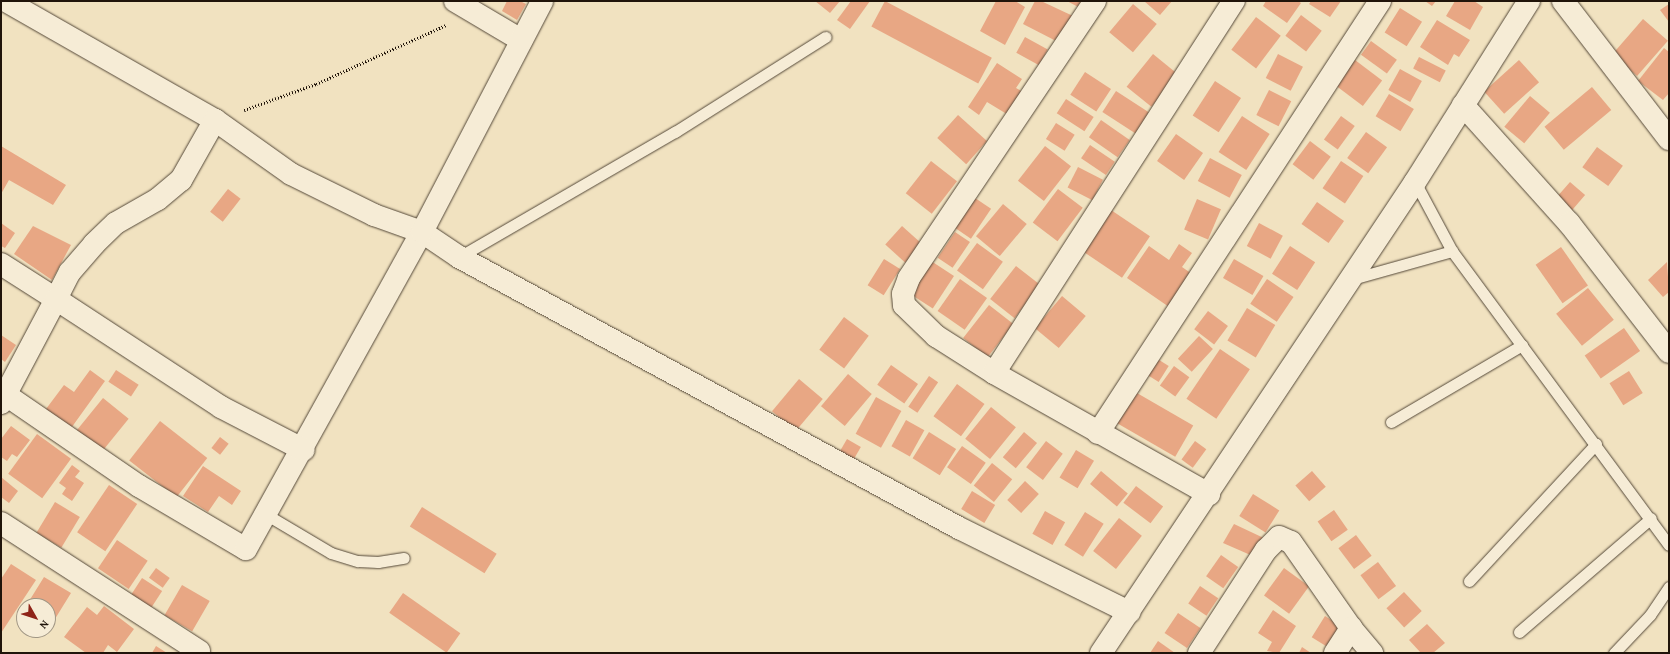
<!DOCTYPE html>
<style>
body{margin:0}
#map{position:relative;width:1670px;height:654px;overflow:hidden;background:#f1e2c0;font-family:"Gentium Book Plus",serif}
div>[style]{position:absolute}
.building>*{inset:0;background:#e8a784;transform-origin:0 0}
.path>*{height:2.5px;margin-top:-1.25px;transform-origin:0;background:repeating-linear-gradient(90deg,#20140a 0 1px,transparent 0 3px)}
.roads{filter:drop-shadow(0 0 1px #544838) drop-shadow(0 0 1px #544838)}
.lane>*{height:11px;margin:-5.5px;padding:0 5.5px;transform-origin:5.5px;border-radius:5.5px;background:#f6ecd6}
.street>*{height:22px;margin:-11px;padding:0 11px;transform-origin:11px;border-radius:11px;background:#f6ecd6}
span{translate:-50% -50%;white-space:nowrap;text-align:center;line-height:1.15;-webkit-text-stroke:4px #f6ecd6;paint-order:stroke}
.frame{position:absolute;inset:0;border:2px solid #20140a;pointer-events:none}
.north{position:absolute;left:16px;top:598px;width:40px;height:40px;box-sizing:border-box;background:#f6ecd6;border:1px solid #a09684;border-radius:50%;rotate:129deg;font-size:11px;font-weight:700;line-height:16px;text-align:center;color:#20140a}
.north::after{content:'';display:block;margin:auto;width:14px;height:18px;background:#8f2418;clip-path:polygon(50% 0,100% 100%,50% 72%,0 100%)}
</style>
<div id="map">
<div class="building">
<i style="clip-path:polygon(507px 1px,520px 1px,526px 4px,517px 20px,502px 11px)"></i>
<i style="clip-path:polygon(815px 1px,840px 1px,830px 13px)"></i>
<i style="clip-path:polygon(851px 1px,870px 1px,850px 29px,837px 20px)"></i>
<i style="left:885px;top:1px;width:121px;height:29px;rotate:28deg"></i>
<i style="clip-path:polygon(996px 1px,1015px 1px,1025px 7px,1005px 45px,980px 31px)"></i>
<i style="clip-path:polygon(1035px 1px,1041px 1px,1073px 16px,1060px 43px,1023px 24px)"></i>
<i style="clip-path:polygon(1067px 1px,1084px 1px,1080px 8px)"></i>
<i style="clip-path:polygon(1144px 1px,1172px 1px,1160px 15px)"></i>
<i style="clip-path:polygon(1266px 1px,1298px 1px,1301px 3px,1287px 23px,1263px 6px)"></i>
<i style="clip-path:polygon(1311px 1px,1341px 1px,1330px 17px,1309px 4px)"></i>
<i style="clip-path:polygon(1425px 1px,1436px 1px,1432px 6px)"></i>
<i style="clip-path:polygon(1455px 1px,1474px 1px,1483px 7px,1470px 30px,1446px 16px)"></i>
<i style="left:1133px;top:4px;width:31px;height:37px;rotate:40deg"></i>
<i style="clip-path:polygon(1669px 4px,1669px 22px,1660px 10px)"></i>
<i style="left:1400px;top:8px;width:26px;height:29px;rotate:32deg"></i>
<i style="left:1301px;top:15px;width:26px;height:26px;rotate:37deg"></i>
<i style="left:1256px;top:17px;width:31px;height:41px;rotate:37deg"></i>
<i style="left:1643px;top:19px;width:33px;height:47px;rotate:41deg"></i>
<i style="clip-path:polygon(1437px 20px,1470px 40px,1459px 57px,1454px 54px,1448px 65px,1420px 47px)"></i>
<i style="left:1025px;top:37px;width:26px;height:18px;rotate:29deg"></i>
<i style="left:1371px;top:41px;width:32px;height:17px;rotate:36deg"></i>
<i style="clip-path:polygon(1664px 48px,1669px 52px,1669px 93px,1663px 100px,1638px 81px)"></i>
<i style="left:1153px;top:54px;width:32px;height:42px;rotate:39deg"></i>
<i style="left:1278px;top:54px;width:28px;height:27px;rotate:27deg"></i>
<i style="left:1419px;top:57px;width:30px;height:13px;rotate:27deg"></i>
<i style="left:1355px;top:60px;width:34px;height:32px;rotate:37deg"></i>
<i style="left:1519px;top:60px;width:30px;height:47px;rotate:48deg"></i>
<i style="clip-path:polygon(997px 63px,1022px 79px,1016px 88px,1025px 93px,1010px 116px,987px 102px,979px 115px,968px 107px)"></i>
<i style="left:1400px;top:69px;width:25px;height:24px;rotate:29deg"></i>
<i style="left:1085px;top:72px;width:31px;height:27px;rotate:33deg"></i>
<i style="left:1215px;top:81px;width:31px;height:41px;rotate:33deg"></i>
<i style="left:1592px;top:87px;width:30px;height:62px;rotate:50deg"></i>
<i style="left:1269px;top:90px;width:25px;height:28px;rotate:27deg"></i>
<i style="left:1116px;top:91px;width:40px;height:25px;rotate:33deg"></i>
<i style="left:1389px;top:94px;width:29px;height:26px;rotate:31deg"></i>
<i style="left:1530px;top:96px;width:26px;height:40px;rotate:40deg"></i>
<i style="left:1066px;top:99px;width:33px;height:17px;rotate:33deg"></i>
<i style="left:958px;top:115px;width:39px;height:31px;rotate:42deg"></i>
<i style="left:1242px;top:116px;width:33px;height:43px;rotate:33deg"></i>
<i style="left:1341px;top:116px;width:17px;height:29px;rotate:36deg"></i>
<i style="left:1101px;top:120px;width:35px;height:21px;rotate:35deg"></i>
<i style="left:1056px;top:123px;width:22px;height:19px;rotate:32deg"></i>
<i style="left:1366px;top:132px;width:26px;height:32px;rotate:36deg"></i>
<i style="left:1176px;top:134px;width:33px;height:33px;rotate:35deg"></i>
<i style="left:1310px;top:141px;width:26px;height:29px;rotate:37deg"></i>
<i style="left:1090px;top:145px;width:30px;height:16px;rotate:34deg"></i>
<i style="clip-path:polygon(1px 146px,66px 185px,53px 205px,9px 180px,1px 194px)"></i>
<i style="left:1045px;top:146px;width:33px;height:44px;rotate:38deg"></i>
<i style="left:1597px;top:147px;width:32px;height:25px;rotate:36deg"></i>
<i style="left:1210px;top:158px;width:36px;height:26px;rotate:28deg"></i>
<i style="left:931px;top:161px;width:33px;height:41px;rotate:38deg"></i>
<i style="left:1341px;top:161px;width:27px;height:33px;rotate:34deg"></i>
<i style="left:1078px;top:167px;width:28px;height:23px;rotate:27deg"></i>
<i style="left:1570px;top:182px;width:20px;height:20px;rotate:41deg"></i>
<i style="left:228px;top:189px;width:16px;height:29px;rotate:38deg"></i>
<i style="left:1058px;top:189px;width:31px;height:42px;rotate:37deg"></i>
<i style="left:972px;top:196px;width:23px;height:36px;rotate:34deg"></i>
<i style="left:1197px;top:199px;width:26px;height:33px;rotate:23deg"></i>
<i style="left:1317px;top:202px;width:33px;height:27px;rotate:35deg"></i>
<i style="left:1003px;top:204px;width:31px;height:42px;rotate:40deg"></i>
<i style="left:1111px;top:210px;width:47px;height:50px;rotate:34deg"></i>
<i style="clip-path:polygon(1px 223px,15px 233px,5px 248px,1px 246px)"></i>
<i style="left:1259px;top:223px;width:27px;height:26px;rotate:28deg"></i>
<i style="clip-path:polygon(33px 226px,71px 245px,52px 280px,14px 254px)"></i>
<i style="left:902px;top:226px;width:27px;height:25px;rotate:42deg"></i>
<i style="left:955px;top:232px;width:18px;height:31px;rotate:34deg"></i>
<i style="left:977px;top:243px;width:32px;height:34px;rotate:36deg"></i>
<i style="clip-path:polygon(1179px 244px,1192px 253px,1182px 267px,1195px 276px,1172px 309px,1127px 278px,1149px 246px,1169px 260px)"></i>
<i style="left:1290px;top:246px;width:30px;height:33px;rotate:33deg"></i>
<i style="left:1561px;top:247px;width:47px;height:31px;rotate:55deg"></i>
<i style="left:884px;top:259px;width:19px;height:31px;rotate:32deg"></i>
<i style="left:928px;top:259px;width:31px;height:39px;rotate:33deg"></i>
<i style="left:1234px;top:259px;width:34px;height:22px;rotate:30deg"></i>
<i style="clip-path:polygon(1667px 262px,1669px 292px,1663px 297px,1648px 280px)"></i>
<i style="left:1016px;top:266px;width:31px;height:42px;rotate:38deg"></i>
<i style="left:960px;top:279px;width:33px;height:39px;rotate:35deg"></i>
<i style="left:1267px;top:279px;width:32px;height:30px;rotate:34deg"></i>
<i style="left:1588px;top:288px;width:41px;height:41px;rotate:51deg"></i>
<i style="left:1062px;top:296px;width:31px;height:42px;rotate:40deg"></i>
<i style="left:989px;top:305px;width:31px;height:42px;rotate:38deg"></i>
<i style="left:1247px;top:308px;width:33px;height:38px;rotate:31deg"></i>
<i style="left:1208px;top:311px;width:25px;height:23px;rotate:37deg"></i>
<i style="left:844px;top:317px;width:31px;height:41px;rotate:37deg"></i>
<i style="left:1624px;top:328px;width:28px;height:48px;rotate:55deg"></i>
<i style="clip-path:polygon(1px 335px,16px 345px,5px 362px,1px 359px)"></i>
<i style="left:1199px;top:336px;width:19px;height:31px;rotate:43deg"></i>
<i style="left:1220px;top:349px;width:36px;height:60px;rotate:34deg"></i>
<i style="left:1156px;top:358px;width:15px;height:19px;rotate:32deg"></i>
<i style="left:891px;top:365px;width:33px;height:24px;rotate:35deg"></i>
<i style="left:1174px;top:366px;width:19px;height:24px;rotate:36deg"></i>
<i style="clip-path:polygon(90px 370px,105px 381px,69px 431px,43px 413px,64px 385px,74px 392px)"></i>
<i style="left:116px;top:370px;width:27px;height:14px;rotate:33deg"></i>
<i style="left:1629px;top:371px;width:26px;height:23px;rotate:58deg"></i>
<i style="left:848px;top:374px;width:31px;height:42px;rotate:40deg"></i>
<i style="left:929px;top:376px;width:11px;height:37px;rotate:34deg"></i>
<i style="left:799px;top:379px;width:31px;height:42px;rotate:40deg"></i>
<i style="left:957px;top:384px;width:34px;height:40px;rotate:36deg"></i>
<i style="left:1130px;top:389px;width:73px;height:36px;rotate:30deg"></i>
<i style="left:876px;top:397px;width:29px;height:42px;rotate:29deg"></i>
<i style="left:103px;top:398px;width:33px;height:49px;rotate:39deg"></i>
<i style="left:991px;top:407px;width:32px;height:41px;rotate:39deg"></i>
<i style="left:906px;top:420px;width:21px;height:30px;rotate:29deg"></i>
<i style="left:160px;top:421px;width:60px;height:50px;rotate:38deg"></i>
<i style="clip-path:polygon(11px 426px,30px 440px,17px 457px,12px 454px,7px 461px,1px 457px,1px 439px)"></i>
<i style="left:929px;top:432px;width:32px;height:31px;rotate:32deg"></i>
<i style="left:1024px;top:432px;width:17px;height:33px;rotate:40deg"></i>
<i style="left:37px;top:434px;width:42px;height:49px;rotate:36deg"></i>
<i style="left:220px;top:437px;width:11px;height:14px;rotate:38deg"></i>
<i style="left:847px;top:439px;width:16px;height:18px;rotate:30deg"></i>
<i style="left:1046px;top:441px;width:21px;height:33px;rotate:37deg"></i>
<i style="left:1195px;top:441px;width:14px;height:23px;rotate:36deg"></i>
<i style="left:962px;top:446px;width:29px;height:26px;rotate:35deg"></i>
<i style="left:1076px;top:450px;width:21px;height:32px;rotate:31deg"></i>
<i style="left:992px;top:463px;width:26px;height:29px;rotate:39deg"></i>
<i style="clip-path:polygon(72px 465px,80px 471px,75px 477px,84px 483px,72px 501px,62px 494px,66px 488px,59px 483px)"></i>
<i style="clip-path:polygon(203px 466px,241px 491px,232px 505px,219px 496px,208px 512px,183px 496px)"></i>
<i style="left:1101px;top:471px;width:35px;height:17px;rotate:40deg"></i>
<i style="left:1312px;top:471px;width:21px;height:22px;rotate:49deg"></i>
<i style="clip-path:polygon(1px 477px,18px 491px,9px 503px,1px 497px)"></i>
<i style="left:1025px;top:481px;width:19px;height:26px;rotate:43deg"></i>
<i style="left:109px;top:485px;width:34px;height:57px;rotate:34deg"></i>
<i style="left:1136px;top:486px;width:34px;height:21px;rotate:37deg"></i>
<i style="left:972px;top:491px;width:27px;height:21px;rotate:31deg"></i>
<i style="left:1253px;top:494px;width:31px;height:26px;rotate:32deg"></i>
<i style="left:55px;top:502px;width:29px;height:36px;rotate:31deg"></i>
<i style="left:422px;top:507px;width:88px;height:23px;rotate:32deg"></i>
<i style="left:1334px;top:510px;width:24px;height:20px;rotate:55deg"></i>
<i style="left:1045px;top:511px;width:23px;height:26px;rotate:29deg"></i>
<i style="left:1085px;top:512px;width:22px;height:39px;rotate:32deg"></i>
<i style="left:1119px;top:518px;width:29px;height:42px;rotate:38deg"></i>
<i style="clip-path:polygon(1234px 524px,1268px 540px,1255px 557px,1223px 543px)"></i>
<i style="left:1356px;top:535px;width:26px;height:22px;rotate:53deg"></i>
<i style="left:117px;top:540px;width:37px;height:34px;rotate:34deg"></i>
<i style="left:1221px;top:555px;width:21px;height:26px;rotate:35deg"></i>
<i style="left:1378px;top:562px;width:30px;height:22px;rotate:53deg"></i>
<i style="clip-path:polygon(11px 564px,36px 580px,1px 633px,1px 579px)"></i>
<i style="left:156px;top:568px;width:17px;height:12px;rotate:36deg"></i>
<i style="left:1284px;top:568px;width:31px;height:34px;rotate:36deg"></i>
<i style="clip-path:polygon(44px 577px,71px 593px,50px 627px,48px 606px,26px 606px)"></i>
<i style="left:142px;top:578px;width:24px;height:20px;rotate:33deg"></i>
<i style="left:182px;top:585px;width:32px;height:35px;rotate:30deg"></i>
<i style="left:1200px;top:586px;width:22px;height:21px;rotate:34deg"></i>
<i style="left:1404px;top:592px;width:26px;height:24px;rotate:47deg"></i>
<i style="left:403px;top:593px;width:70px;height:24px;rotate:35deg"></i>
<i style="clip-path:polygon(104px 606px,134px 629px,117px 652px,108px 645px,103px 653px,86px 653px,64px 637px,87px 607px,97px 615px)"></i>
<i style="clip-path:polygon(1273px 610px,1296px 626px,1279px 653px,1267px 651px,1272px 642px,1258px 633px)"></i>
<i style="left:1178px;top:613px;width:27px;height:24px;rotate:34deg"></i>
<i style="left:1325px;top:616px;width:22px;height:25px;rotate:32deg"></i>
<i style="clip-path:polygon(1427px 624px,1445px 643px,1433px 653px,1421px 653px,1409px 640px)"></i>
<i style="clip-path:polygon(1158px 641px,1175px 653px,1150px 653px)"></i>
<i style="clip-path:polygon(156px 646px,167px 653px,152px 653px)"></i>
<i style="clip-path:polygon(1302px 647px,1311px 653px,1299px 653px)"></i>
</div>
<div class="path">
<i style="left:244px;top:110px;width:77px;rotate:-19.9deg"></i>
<i style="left:316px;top:84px;width:143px;rotate:-24.4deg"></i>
</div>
<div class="roads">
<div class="lane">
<i style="left:1415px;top:182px;width:78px;rotate:61.8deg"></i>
<i style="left:1452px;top:251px;width:365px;rotate:53.6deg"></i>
<i style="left:459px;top:257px;width:250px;rotate:-30.1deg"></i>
<i style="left:675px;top:132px;width:178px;rotate:-32.3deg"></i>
<i style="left:1352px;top:279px;width:104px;rotate:-15.6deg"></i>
<i style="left:1391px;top:422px;width:152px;rotate:-30.4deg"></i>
<i style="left:267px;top:515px;width:74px;rotate:30.7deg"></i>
<i style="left:331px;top:553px;width:28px;rotate:17deg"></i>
<i style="left:358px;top:561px;width:20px;rotate:3deg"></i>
<i style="left:378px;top:562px;width:26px;rotate:-9deg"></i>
<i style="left:1469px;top:581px;width:187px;rotate:-47.2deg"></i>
<i style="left:1519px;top:632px;width:174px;rotate:-40.8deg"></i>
<i style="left:1614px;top:653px;width:52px;rotate:-46.5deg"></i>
<i style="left:1650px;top:615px;width:34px;rotate:-56deg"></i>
</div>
<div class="street">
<i style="left:6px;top:1px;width:241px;rotate:29.7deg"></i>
<i style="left:455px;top:1px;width:77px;rotate:30.6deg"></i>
<i style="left:1095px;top:1px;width:334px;rotate:123.9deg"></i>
<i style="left:909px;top:278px;width:17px;rotate:111deg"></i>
<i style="left:903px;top:294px;width:11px;rotate:85deg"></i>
<i style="left:904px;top:305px;width:45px;rotate:44.1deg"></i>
<i style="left:936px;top:336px;width:69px;rotate:32.5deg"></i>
<i style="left:994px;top:373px;width:247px;rotate:29.4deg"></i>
<i style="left:1563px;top:1px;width:174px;rotate:52.5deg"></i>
<i style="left:1463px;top:105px;width:159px;rotate:48.1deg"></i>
<i style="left:1569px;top:223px;width:163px;rotate:52.2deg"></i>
<i style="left:1px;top:264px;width:65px;rotate:32.5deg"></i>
<i style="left:56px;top:299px;width:30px;rotate:-63deg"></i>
<i style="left:70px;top:272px;width:37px;rotate:-49deg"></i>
<i style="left:94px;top:244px;width:30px;rotate:-44deg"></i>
<i style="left:116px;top:223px;width:48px;rotate:-29.7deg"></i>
<i style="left:158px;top:199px;width:30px;rotate:-40deg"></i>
<i style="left:181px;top:180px;width:69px;rotate:-60.5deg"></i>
<i style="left:215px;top:120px;width:93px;rotate:35.4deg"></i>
<i style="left:291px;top:174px;width:93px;rotate:26.3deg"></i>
<i style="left:374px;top:215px;width:51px;rotate:19.5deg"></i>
<i style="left:422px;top:232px;width:45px;rotate:34deg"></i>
<i style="left:459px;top:257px;width:569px;rotate:28.46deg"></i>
<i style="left:959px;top:528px;width:190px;rotate:26.3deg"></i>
<i style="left:994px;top:373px;width:443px;rotate:-57.2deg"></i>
<i style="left:6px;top:395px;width:161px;rotate:34.4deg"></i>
<i style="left:139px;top:486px;width:124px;rotate:30.5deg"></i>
<i style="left:246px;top:549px;width:363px;rotate:-61deg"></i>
<i style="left:422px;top:232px;width:260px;rotate:-62.5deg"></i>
<i style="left:1px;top:403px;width:118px;rotate:-62.1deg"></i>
<i style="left:56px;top:299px;width:197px;rotate:33.2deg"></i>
<i style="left:221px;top:407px;width:93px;rotate:27.4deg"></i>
<i style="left:1098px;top:433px;width:516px;rotate:-56.86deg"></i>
<i style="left:1px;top:523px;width:236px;rotate:32.9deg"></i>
<i style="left:1101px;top:653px;width:566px;rotate:-56.31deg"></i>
<i style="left:1415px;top:182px;width:214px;rotate:-57.8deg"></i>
<i style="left:1199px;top:653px;width:123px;rotate:-57deg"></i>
<i style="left:1266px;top:550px;width:18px;rotate:-45deg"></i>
<i style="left:1279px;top:537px;width:13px;rotate:23deg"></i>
<i style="left:1291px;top:542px;width:105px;rotate:55.1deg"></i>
<i style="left:1351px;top:628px;width:33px;rotate:50deg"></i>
<i style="left:1335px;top:653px;width:30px;rotate:-57deg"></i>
</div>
</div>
<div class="frame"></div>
<div class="north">N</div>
</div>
